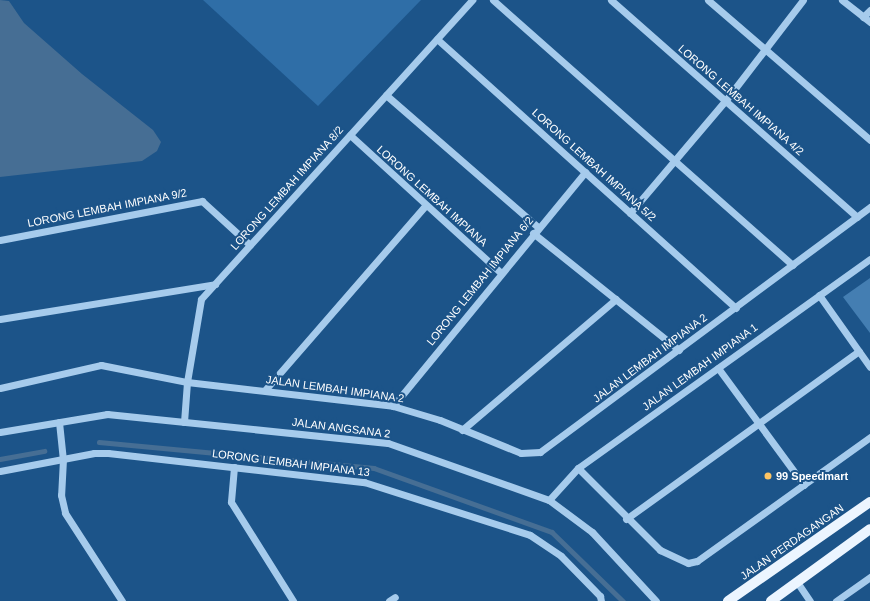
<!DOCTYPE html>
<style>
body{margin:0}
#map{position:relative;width:870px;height:601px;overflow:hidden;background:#1c5489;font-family:Arial,sans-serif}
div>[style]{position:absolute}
.green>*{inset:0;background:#2f6ea7}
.water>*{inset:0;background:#466e94}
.stream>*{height:4.5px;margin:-2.25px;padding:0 2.25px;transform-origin:2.25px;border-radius:2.25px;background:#466e94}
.building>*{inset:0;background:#447eb2}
.minor>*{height:7px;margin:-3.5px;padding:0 3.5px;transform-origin:3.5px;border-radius:3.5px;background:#a6cbec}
.major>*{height:10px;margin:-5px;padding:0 5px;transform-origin:5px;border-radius:5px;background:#ecf5ff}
.dots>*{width:11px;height:11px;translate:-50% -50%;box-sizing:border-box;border:2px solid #1c5489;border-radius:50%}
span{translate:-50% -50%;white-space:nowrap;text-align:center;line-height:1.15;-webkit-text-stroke:4px #1c5489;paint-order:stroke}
.street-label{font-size:11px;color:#fff}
.poi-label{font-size:11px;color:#fff;font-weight:700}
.left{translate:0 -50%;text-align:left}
</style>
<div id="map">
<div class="green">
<i style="clip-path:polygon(203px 0,421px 0,318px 106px)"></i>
</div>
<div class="water">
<i style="clip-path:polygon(0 0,9px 1px,24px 23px,82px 74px,153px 130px,161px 142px,157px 151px,142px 161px,0 177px)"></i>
</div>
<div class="stream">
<i style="left:99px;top:442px;width:276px;rotate:5.4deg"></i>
<i style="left:374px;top:468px;width:189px;rotate:19.8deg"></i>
<i style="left:552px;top:532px;width:99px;rotate:44.2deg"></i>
<i style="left:0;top:459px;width:45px;rotate:-10.3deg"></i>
</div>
<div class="building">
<i style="clip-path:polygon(870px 278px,870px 333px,843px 297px)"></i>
</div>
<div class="minor">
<i style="left:493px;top:0;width:400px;rotate:41.5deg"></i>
<i style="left:611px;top:0;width:328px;rotate:41.4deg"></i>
<i style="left:708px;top:0;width:214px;rotate:40.8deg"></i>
<i style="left:842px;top:0;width:36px;rotate:38deg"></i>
<i style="left:863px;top:17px;width:10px;rotate:-45deg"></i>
<i style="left:437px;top:39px;width:402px;rotate:42deg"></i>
<i style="left:386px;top:95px;width:201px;rotate:41deg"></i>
<i style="left:350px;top:135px;width:203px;rotate:42.4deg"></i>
<i style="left:630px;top:213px;width:148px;rotate:-49.7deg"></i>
<i style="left:726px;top:100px;width:126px;rotate:-52.4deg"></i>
<i style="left:533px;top:233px;width:187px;rotate:38.7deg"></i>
<i style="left:0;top:240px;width:206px;rotate:-10.9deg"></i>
<i style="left:202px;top:201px;width:65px;rotate:42.5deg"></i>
<i style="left:819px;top:295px;width:88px;rotate:54.7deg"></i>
<i style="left:0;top:319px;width:218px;rotate:-9.2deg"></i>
<i style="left:718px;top:368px;width:145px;rotate:53.7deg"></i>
<i style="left:0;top:388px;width:104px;rotate:-12.8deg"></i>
<i style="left:101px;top:365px;width:88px;rotate:11.2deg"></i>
<i style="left:187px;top:382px;width:207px;rotate:6.6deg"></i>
<i style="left:393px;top:406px;width:49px;rotate:16.6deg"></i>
<i style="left:440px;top:420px;width:87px;rotate:22.2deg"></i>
<i style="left:521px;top:453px;width:19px;rotate:-3deg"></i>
<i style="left:540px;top:452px;width:411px;rotate:-36.6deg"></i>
<i style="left:265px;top:390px;width:245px;rotate:-49deg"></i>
<i style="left:393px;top:406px;width:303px;rotate:-50.6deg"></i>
<i style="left:59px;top:422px;width:37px;rotate:84deg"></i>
<i style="left:63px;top:459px;width:36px;rotate:93deg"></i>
<i style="left:61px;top:495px;width:18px;rotate:77deg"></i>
<i style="left:65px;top:513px;width:105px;rotate:57.1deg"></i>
<i style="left:184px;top:422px;width:40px;rotate:-85.7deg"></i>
<i style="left:187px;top:382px;width:84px;rotate:-80.4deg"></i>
<i style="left:201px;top:299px;width:404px;rotate:-47.8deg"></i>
<i style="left:462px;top:430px;width:202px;rotate:-40.4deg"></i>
<i style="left:0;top:432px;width:109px;rotate:-9.5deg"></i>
<i style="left:107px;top:414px;width:282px;rotate:5.9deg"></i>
<i style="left:388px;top:443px;width:171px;rotate:19.5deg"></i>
<i style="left:549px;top:500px;width:54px;rotate:36.7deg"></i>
<i style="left:592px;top:532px;width:94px;rotate:47.2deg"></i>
<i style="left:234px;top:467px;width:35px;rotate:95deg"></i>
<i style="left:231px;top:502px;width:117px;rotate:57.9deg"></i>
<i style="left:578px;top:468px;width:116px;rotate:45deg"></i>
<i style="left:660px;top:550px;width:31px;rotate:25deg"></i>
<i style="left:688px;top:563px;width:9px;rotate:-13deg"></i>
<i style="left:697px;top:561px;width:213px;rotate:-35.6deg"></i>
<i style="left:0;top:471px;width:96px;rotate:-10.8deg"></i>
<i style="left:94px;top:453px;width:14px"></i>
<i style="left:108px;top:453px;width:258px;rotate:6.5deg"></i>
<i style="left:364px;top:482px;width:174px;rotate:17.7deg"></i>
<i style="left:530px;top:535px;width:37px;rotate:34deg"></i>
<i style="left:561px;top:556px;width:56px;rotate:45.7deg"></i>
<i style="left:600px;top:596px;width:5px;rotate:79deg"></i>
<i style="left:549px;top:500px;width:43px;rotate:-47.8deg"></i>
<i style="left:578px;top:468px;width:359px;rotate:-35.6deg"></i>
<i style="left:626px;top:519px;width:287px;rotate:-35.8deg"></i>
<i style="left:797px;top:582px;width:23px;rotate:56deg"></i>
<i style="left:389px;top:601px;width:7px;rotate:-34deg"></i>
<i style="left:836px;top:601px;width:42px;rotate:-35.2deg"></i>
</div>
<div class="major">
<i style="left:728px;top:601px;width:173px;rotate:-34.9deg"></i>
<i style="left:771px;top:601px;width:122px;rotate:-36deg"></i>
</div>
<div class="dots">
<i style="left:768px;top:476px;background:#fdc564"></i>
</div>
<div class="street-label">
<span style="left:741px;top:100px;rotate:41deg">LORONG LEMBAH IMPIANA 4/2</span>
<span style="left:594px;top:165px;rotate:42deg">LORONG LEMBAH IMPIANA 5/2</span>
<span style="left:287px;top:188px;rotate:-48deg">LORONG LEMBAH IMPIANA 8/2</span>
<span style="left:432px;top:196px;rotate:42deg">LORONG LEMBAH IMPIANA</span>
<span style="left:107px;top:208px;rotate:-11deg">LORONG LEMBAH IMPIANA 9/2</span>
<span style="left:480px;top:281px;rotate:-51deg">LORONG LEMBAH IMPIANA 6/2</span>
<span style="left:650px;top:358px;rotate:-37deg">JALAN LEMBAH IMPIANA 2</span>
<span style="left:700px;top:367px;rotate:-36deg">JALAN LEMBAH IMPIANA 1</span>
<span style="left:335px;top:389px;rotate:8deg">JALAN LEMBAH IMPIANA 2</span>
<span style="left:341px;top:428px;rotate:7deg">JALAN ANGSANA 2</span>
<span style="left:291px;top:463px;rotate:7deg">LORONG LEMBAH IMPIANA 13</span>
<span style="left:792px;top:542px;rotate:-35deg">JALAN PERDAGANGAN</span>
</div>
<div class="poi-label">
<span class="left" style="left:776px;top:476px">99 Speedmart</span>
</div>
</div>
